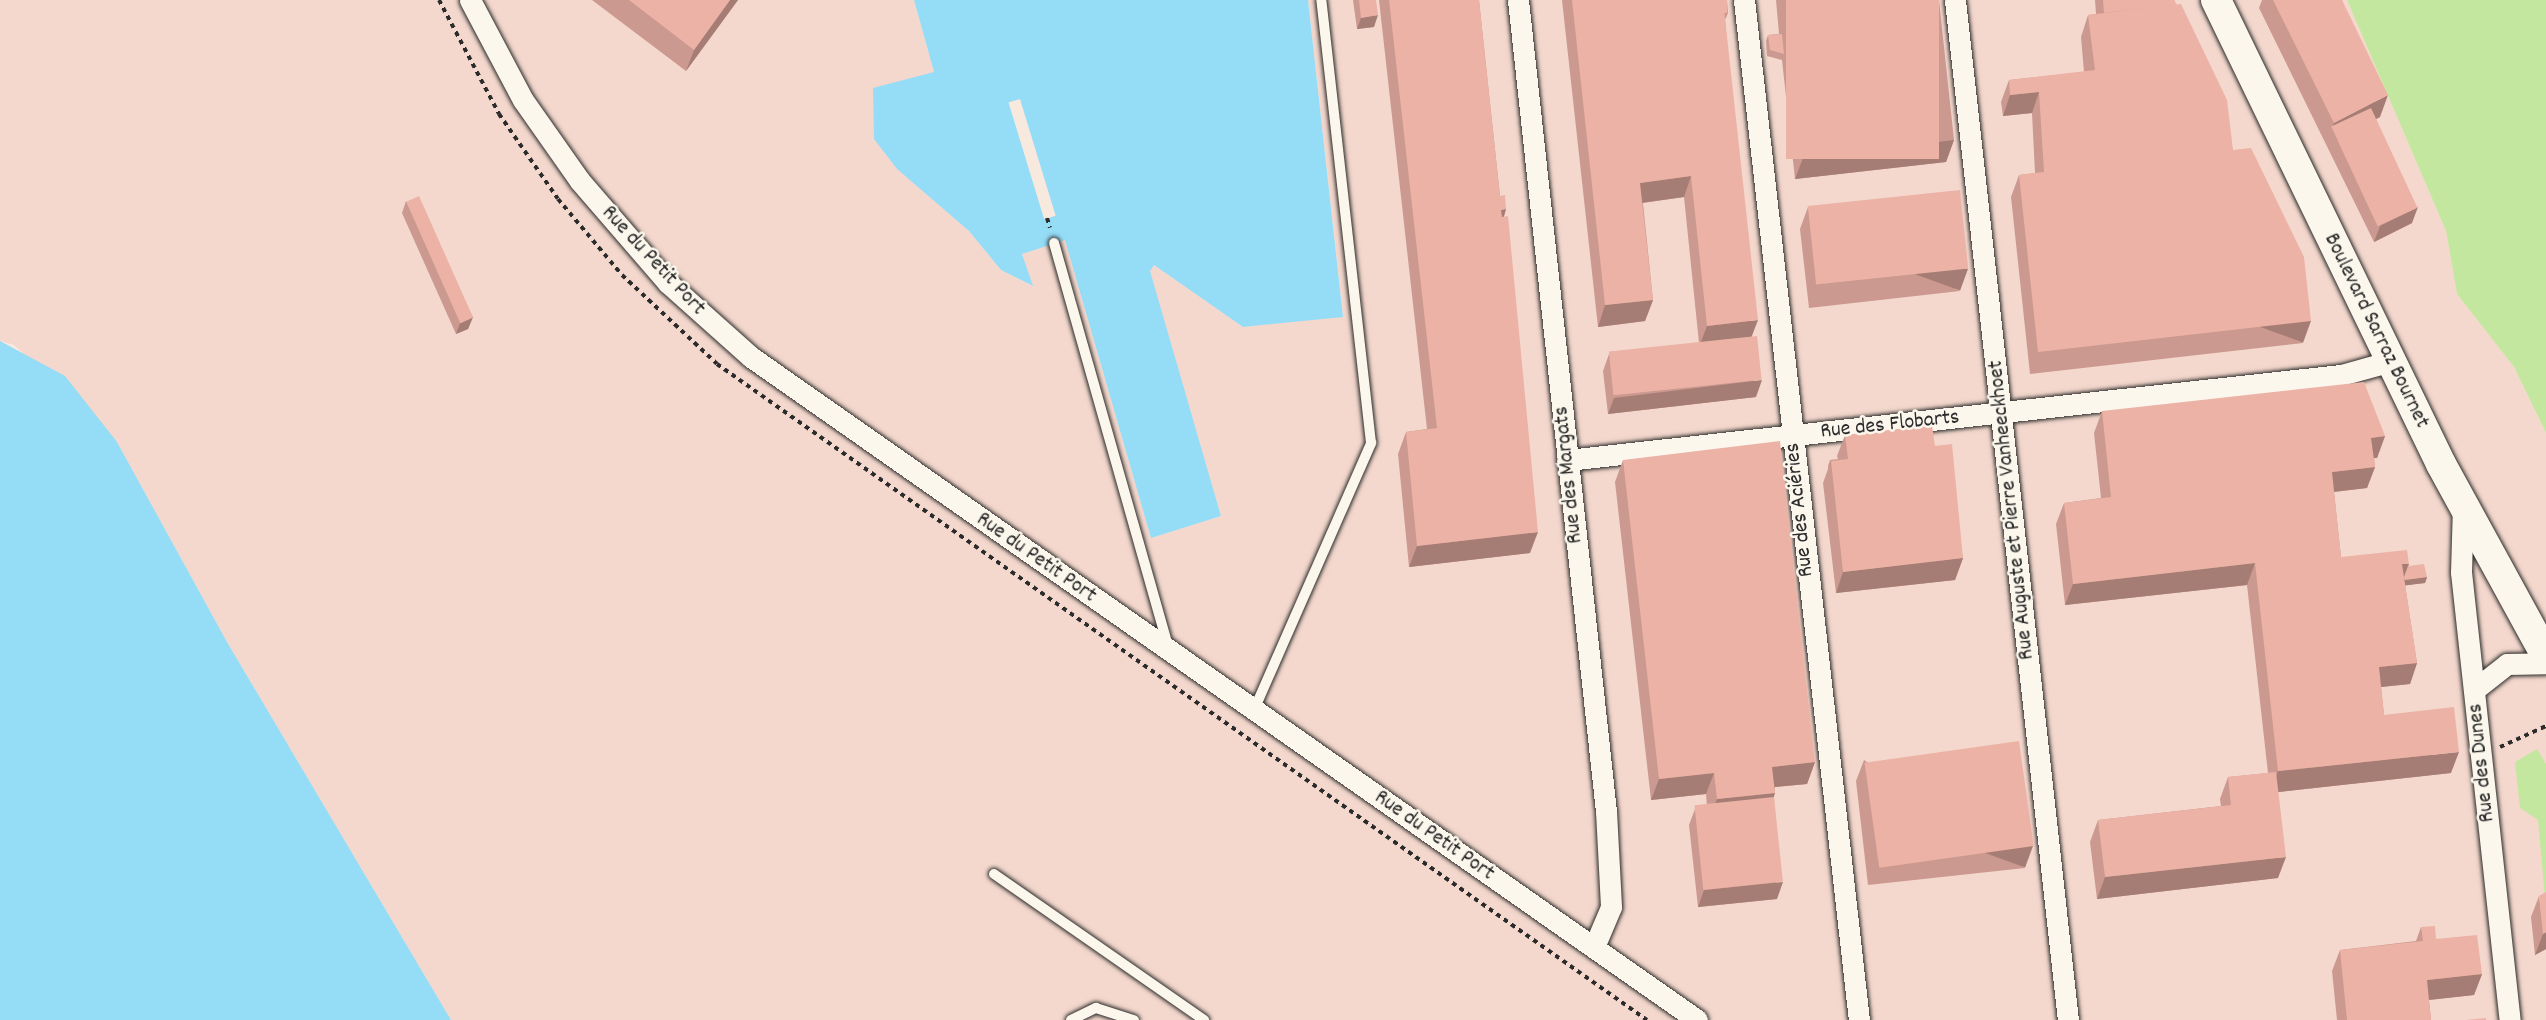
<!DOCTYPE html>
<meta charset="utf-8">
<style>
body{margin:0}
#map{position:relative;width:2546px;height:1020px;overflow:hidden;background:#f8e9de;font-family:Dekko,sans-serif}
div>[style]{position:absolute}
.built>*{inset:0;background:#f4d8cd}
.green>*{inset:0;background:#c4e7a0}
.water>*{inset:0;background:#95dcf7}
.pier>*{inset:0;background:#f8e9de;transform-origin:0 0}
.path>*{height:4px;margin-top:-2px;transform-origin:0;background:repeating-linear-gradient(90deg,#2b2b2b 0 4.5px,transparent 0 9px)}
.roads{filter:drop-shadow(0 0 2px #2b2b2b) drop-shadow(0 0 2px #2b2b2b)}
.lane>*{height:10px;margin:-5px;padding:0 5px;transform-origin:5px;border-radius:5px;background:#fbf7ec}
.street>*{height:21px;margin:-10.5px;padding:0 10.5px;transform-origin:10.5px;border-radius:10.5px;background:#fbf7ec}
.secondary>*{height:30px;margin:-15px;padding:0 15px;transform-origin:15px;border-radius:15px;background:#fbf7ec}
.wall>*{inset:0;background:#cb998f}
.shaded-wall>*{inset:0;background:#a57d74;transform-origin:0 0}
.building>*{inset:0;background:#ecb2a6;transform-origin:0 0}
span{translate:-50% -50%;white-space:nowrap;text-align:center;line-height:1.15;-webkit-text-stroke:5px #fbf7ec;paint-order:stroke}
.street-label{font-size:22px;color:#2b2b2b}
</style>
<div id="map">
<div class="built">
<i style="clip-path:polygon(0 0,914px 0,934px 72px,897px 169px,969px 231px,1001px 270px,1032px 286px,1022px 254px,1065px 239px,1151px 538px,1221px 516px,1149px 271px,1154px 265px,1243px 327px,1343px 316px,1308px 0,2347px 0,2446px 231px,2457px 294px,2514px 367px,2546px 433px,2546px 1020px,451px 1020px,227px 642px,117px 442px,14px 345px,0 341px)"></i>
</div>
<div class="green">
<i style="clip-path:polygon(2347px 0,2546px 0,2546px 433px,2514px 367px,2457px 294px,2446px 231px)"></i>
<i style="clip-path:polygon(2537px 749px,2546px 764px,2546px 909px,2538px 820px,2520px 808px,2515px 762px)"></i>
</div>
<div class="water">
<i style="clip-path:polygon(914px 0,1308px 0,1343px 317px,1243px 327px,1154px 265px,1150px 271px,1221px 516px,1151px 538px,1065px 240px,1022px 254px,1033px 286px,1001px 270px,969px 231px,897px 169px,874px 139px,873px 88px,934px 72px)"></i>
<i style="clip-path:polygon(0 341px,65px 376px,117px 442px,227px 642px,451px 1020px,0 1020px)"></i>
</div>
<div class="pier">
<i style="left:1020px;top:99px;width:122px;height:12px;rotate:73deg"></i>
</div>
<div class="path">
<i style="left:439px;top:0;width:129px;rotate:62.2deg"></i>
<i style="left:499px;top:114px;width:103px;rotate:55.2deg"></i>
<i style="left:558px;top:199px;width:99px;rotate:49.9deg"></i>
<i style="left:622px;top:275px;width:130px;rotate:43.1deg"></i>
<i style="left:717px;top:364px;width:1138px;rotate:35.2deg"></i>
<i style="left:1047px;top:218px;width:10px;rotate:73deg"></i>
<i style="left:2500px;top:747px;width:51px;rotate:-24.5deg"></i>
</div>
<div class="roads">
<div class="lane">
<i style="left:1054px;top:243px;width:418px;rotate:74.2deg"></i>
<i style="left:1254px;top:710px;width:292px;rotate:-66.3deg"></i>
<i style="left:1371px;top:443px;width:446px;rotate:-96.4deg"></i>
<i style="left:994px;top:874px;width:256px;rotate:34.8deg"></i>
<i style="left:1071px;top:1020px;width:28px;rotate:-26deg"></i>
<i style="left:1096px;top:1008px;width:40px;rotate:18deg"></i>
</div>
<div class="street">
<i style="left:470px;top:0;width:113px;rotate:62.1deg"></i>
<i style="left:523px;top:100px;width:99px;rotate:54.9deg"></i>
<i style="left:580px;top:181px;width:135px;rotate:49.2deg"></i>
<i style="left:668px;top:283px;width:111px;rotate:41.7deg"></i>
<i style="left:751px;top:357px;width:1155px;rotate:35.02deg"></i>
<i style="left:1518px;top:0;width:816px;rotate:83.81deg"></i>
<i style="left:1606px;top:811px;width:96px;rotate:87deg"></i>
<i style="left:1611px;top:907px;width:43px;rotate:113deg"></i>
<i style="left:1744px;top:0;width:1026px;rotate:83.57deg"></i>
<i style="left:1955px;top:0;width:1026px;rotate:83.68deg"></i>
<i style="left:1567px;top:460px;width:779px;rotate:-6.27deg"></i>
<i style="left:2341px;top:375px;width:52px;rotate:-15.6deg"></i>
<i style="left:2463px;top:505px;width:67px;rotate:91.7deg"></i>
<i style="left:2461px;top:572px;width:451px;rotate:83.8deg"></i>
<i style="left:2474px;top:690px;width:42px;rotate:-38.2deg"></i>
<i style="left:2507px;top:664px;width:39px;rotate:-1deg"></i>
</div>
<div class="secondary">
<i style="left:2216px;top:0;width:516px;rotate:64.13deg"></i>
<i style="left:2441px;top:464px;width:219px;rotate:61.3deg"></i>
</div>
</div>
<div class="wall">
<i style="clip-path:polygon(592px 0,738px 0,686px 71px)"></i>
<i style="clip-path:polygon(1353px 0,1376px 0,1374px 27px,1357px 29px)"></i>
<i style="clip-path:polygon(1379px 0,1479px 0,1500px 196px,1506px 209px,1504px 217px,1530px 553px,1409px 567px,1398px 454px,1406px 432px,1427px 429px)"></i>
<i style="clip-path:polygon(1562px 0,1727px 0,1728px 13px,1726px 18px,1725px 19px,1756px 397px,1608px 414px,1603px 371px,1609px 354px,1699px 343px,1684px 197px,1643px 203px,1653px 300px,1645px 321px,1598px 327px)"></i>
<i style="clip-path:polygon(1776px 0,1939px 0,1954px 140px,1946px 162px,1795px 179px,1782px 60px,1767px 56px,1766px 41px,1768px 35px,1779px 34px)"></i>
<i style="clip-path:polygon(2095px 0,2174px 0,2233px 150px,2303px 343px,2030px 374px,2011px 197px,2019px 175px,2035px 173px,2032px 113px,2003px 116px,2001px 102px,2009px 80px,2084px 72px,2081px 37px,2088px 15px,2096px 14px)"></i>
<i style="clip-path:polygon(2262px 0,2342px 0,2380px 117px,2376px 119px,2412px 223px,2374px 242px,2259px 8px)"></i>
<i style="clip-path:polygon(406px 201px,473px 317px,468px 329px,456px 334px,402px 213px)"></i>
<i style="clip-path:polygon(1808px 207px,1960px 291px,1809px 308px,1800px 229px)"></i>
<i style="clip-path:polygon(2102px 411px,2385px 436px,2377px 458px,2374px 458px,2375px 467px,2367px 488px,2334px 492px,2341px 557px,2408px 566px,2427px 577px,2425px 583px,2405px 585px,2417px 663px,2410px 684px,2381px 687px,2384px 715px,2451px 773px,2278px 792px,2278px 878px,2097px 899px,2090px 842px,2098px 820px,2221px 806px,2220px 799px,2228px 777px,2268px 773px,2247px 585px,2065px 605px,2056px 524px,2064px 503px,2101px 498px,2094px 433px)"></i>
<i style="clip-path:polygon(1845px 435px,1935px 446px,1963px 558px,1955px 580px,1836px 593px,1823px 483px,1828px 469px,1828px 466px,1830px 460px,1838px 459px,1837px 456px)"></i>
<i style="clip-path:polygon(1623px 460px,1815px 762px,1807px 784px,1775px 787px,1774px 797px,1777px 899px,1698px 907px,1689px 825px,1695px 809px,1707px 807px,1706px 794px,1651px 800px,1615px 482px)"></i>
<i style="clip-path:polygon(1864px 760px,2025px 868px,1868px 885px,1856px 781px)"></i>
<i style="clip-path:polygon(2539px 896px,2546px 949px,2535px 955px,2531px 917px)"></i>
<i style="clip-path:polygon(2421px 927px,2482px 974px,2474px 995px,2429px 1000px,2431px 1020px,2337px 1020px,2332px 971px,2340px 950px,2416px 941px)"></i>
</div>
<div class="shaded-wall">
<i style="clip-path:polygon(730px 0,738px 0,686px 71px,694px 50px)"></i>
<i style="clip-path:polygon(1378px 15px,1374px 27px,1357px 29px,1361px 18px)"></i>
<i style="clip-path:polygon(2039px 92px,2032px 113px,2003px 116px,2010px 95px)"></i>
<i style="clip-path:polygon(2388px 95px,2380px 117px,2337px 139px,2332px 128px,2334px 123px)"></i>
<i style="clip-path:polygon(1954px 140px,1946px 162px,1795px 179px,1803px 158px)"></i>
<i style="clip-path:polygon(1691px 176px,1684px 197px,1633px 204px,1640px 183px)"></i>
<i style="clip-path:polygon(2418px 207px,2412px 223px,2374px 242px,2380px 226px)"></i>
<i style="clip-path:polygon(1506px 209px,1499px 231px,1501px 210px)"></i>
<i style="left:1968px;top:269px;width:23px;height:152px;rotate:110deg"></i>
<i style="clip-path:polygon(1653px 300px,1645px 321px,1598px 327px,1605px 305px)"></i>
<i style="clip-path:polygon(473px 317px,468px 329px,456px 334px,460px 323px)"></i>
<i style="clip-path:polygon(1758px 320px,1750px 341px,1699px 347px,1707px 326px)"></i>
<i style="left:2311px;top:321px;width:23px;height:275px;rotate:110deg"></i>
<i style="clip-path:polygon(1762px 380px,1756px 397px,1608px 414px,1614px 398px)"></i>
<i style="clip-path:polygon(2385px 436px,2377px 458px,2363px 459px,2371px 438px)"></i>
<i style="clip-path:polygon(2375px 467px,2367px 488px,2324px 493px,2332px 472px)"></i>
<i style="clip-path:polygon(1538px 532px,1530px 553px,1409px 567px,1417px 546px)"></i>
<i style="clip-path:polygon(1963px 558px,1955px 580px,1836px 593px,1843px 572px)"></i>
<i style="clip-path:polygon(2255px 563px,2247px 585px,2065px 605px,2073px 584px)"></i>
<i style="clip-path:polygon(2402px 564px,2409px 564px,2401px 586px)"></i>
<i style="clip-path:polygon(2427px 577px,2425px 583px,2401px 586px,2403px 580px)"></i>
<i style="clip-path:polygon(2417px 663px,2410px 684px,2371px 688px,2379px 667px)"></i>
<i style="clip-path:polygon(2459px 752px,2451px 773px,2270px 793px,2278px 771px)"></i>
<i style="clip-path:polygon(1815px 762px,1807px 784px,1764px 788px,1772px 767px)"></i>
<i style="clip-path:polygon(1714px 773px,1706px 794px,1651px 800px,1659px 779px)"></i>
<i style="clip-path:polygon(1775px 793px,1768px 814px,1709px 820px,1717px 799px)"></i>
<i style="left:2033px;top:846px;width:23px;height:158px;rotate:110deg"></i>
<i style="clip-path:polygon(2286px 857px,2278px 878px,2097px 899px,2105px 877px)"></i>
<i style="clip-path:polygon(1783px 882px,1777px 899px,1698px 907px,1704px 890px)"></i>
<i style="clip-path:polygon(2546px 932px,2546px 949px,2535px 955px,2543px 934px)"></i>
<i style="clip-path:polygon(2482px 974px,2474px 995px,2419px 1001px,2427px 980px)"></i>
</div>
<div class="building">
<i style="clip-path:polygon(629px 0,730px 0,694px 50px)"></i>
<i style="clip-path:polygon(1359px 0,1376px 0,1378px 15px,1361px 18px)"></i>
<i style="clip-path:polygon(1389px 0,1479px 0,1500px 196px,1505px 195px,1506px 209px,1501px 210px,1502px 217px,1508px 216px,1538px 532px,1417px 546px,1406px 432px,1437px 428px)"></i>
<i style="clip-path:polygon(1572px 0,1723px 0,1758px 320px,1707px 326px,1691px 176px,1640px 183px,1653px 300px,1605px 305px)"></i>
<i style="left:1723px;top:0;width:4px;height:13px"></i>
<i style="left:1786px;top:0;width:153px;height:159px"></i>
<i style="clip-path:polygon(2103px 0,2174px 0,2177px 5px,2104px 13px)"></i>
<i style="clip-path:polygon(2273px 0,2342px 0,2388px 95px,2334px 123px)"></i>
<i style="clip-path:polygon(2181px 4px,2227px 100px,2233px 150px,2251px 148px,2304px 257px,2311px 321px,2038px 352px,2019px 175px,2044px 172px,2039px 92px,2010px 95px,2009px 80px,2095px 70px,2088px 15px)"></i>
<i style="clip-path:polygon(1782px 34px,1784px 54px,1770px 50px,1768px 35px)"></i>
<i style="left:2371px;top:108px;width:110px;height:44px;rotate:65deg"></i>
<i style="left:1960px;top:190px;width:79px;height:153px;rotate:84deg"></i>
<i style="left:419px;top:196px;width:133px;height:14px;rotate:66deg"></i>
<i style="left:1757px;top:336px;width:44px;height:149px;rotate:84deg"></i>
<i style="clip-path:polygon(2364px 382px,2385px 436px,2371px 438px,2375px 467px,2332px 472px,2341px 557px,2407px 550px,2409px 564px,2402px 564px,2417px 663px,2379px 667px,2384px 715px,2454px 707px,2459px 752px,2278px 771px,2255px 563px,2073px 584px,2064px 503px,2111px 497px,2102px 411px)"></i>
<i style="clip-path:polygon(1932px 425px,1935px 446px,1952px 444px,1963px 558px,1843px 572px,1831px 461px,1848px 459px,1845px 435px)"></i>
<i style="clip-path:polygon(1780px 441px,1815px 762px,1772px 767px,1775px 793px,1717px 799px,1714px 773px,1659px 779px,1623px 460px)"></i>
<i style="clip-path:polygon(2424px 564px,2427px 577px,2405px 580px,2404px 577px,2408px 566px)"></i>
<i style="left:2019px;top:741px;width:106px;height:156px;rotate:82deg"></i>
<i style="clip-path:polygon(2276px 772px,2286px 857px,2105px 877px,2098px 820px,2231px 805px,2228px 777px)"></i>
<i style="left:1774px;top:797px;width:85px;height:80px;rotate:84deg"></i>
<i style="clip-path:polygon(2546px 892px,2546px 932px,2543px 934px,2539px 896px)"></i>
<i style="clip-path:polygon(2435px 926px,2436px 939px,2477px 935px,2482px 974px,2427px 980px,2431px 1020px,2347px 1020px,2340px 950px,2423px 941px,2421px 927px)"></i>
<i style="clip-path:polygon(2486px 1018px,2486px 1020px,2465px 1020px)"></i>
</div>
<div class="street-label">
<span style="left:653px;top:261px;rotate:47deg">Rue du Petit Port</span>
<span style="left:2376px;top:331px;rotate:64deg">Boulevard Sarraz Bournet</span>
<span style="left:1890px;top:425px;rotate:-6deg">Rue des Flobarts</span>
<span style="left:1569px;top:475px;rotate:-96deg">Rue des Margats</span>
<span style="left:1800px;top:510px;rotate:-96deg">Rue des Aciéries</span>
<span style="left:2012px;top:510px;rotate:-96deg">Rue Auguste et Pierre Vanheeckhoet</span>
<span style="left:1036px;top:558px;rotate:35deg">Rue du Petit Port</span>
<span style="left:2482px;top:763px;rotate:-96deg">Rue des Dunes</span>
<span style="left:1434px;top:836px;rotate:35deg">Rue du Petit Port</span>
</div>
</div>
